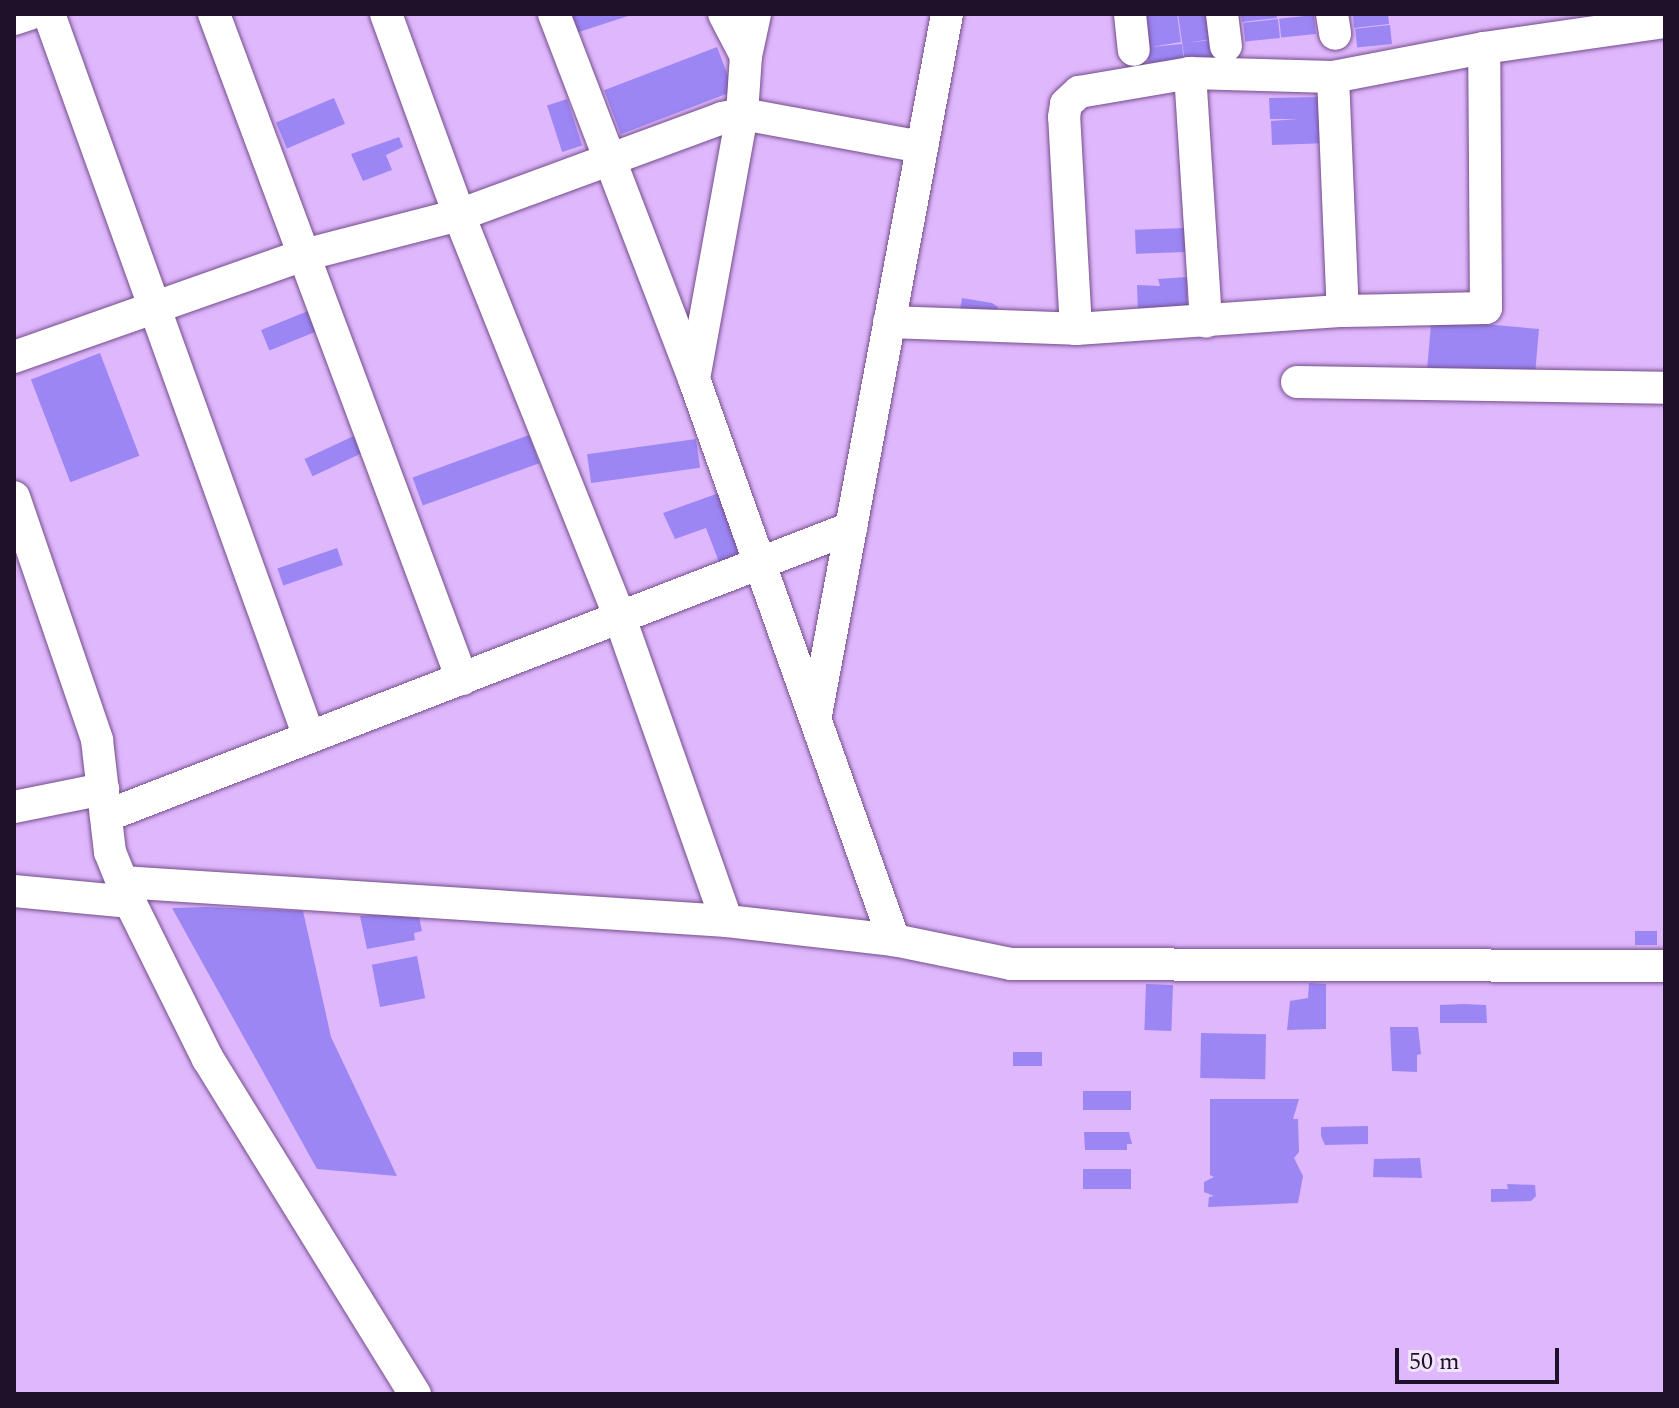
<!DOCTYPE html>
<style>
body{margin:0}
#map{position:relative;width:1679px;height:1408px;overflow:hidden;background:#dfb7fc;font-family:Spectral,serif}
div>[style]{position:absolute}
.building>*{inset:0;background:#9c86f4;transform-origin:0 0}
.roads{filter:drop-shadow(0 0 2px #734e8c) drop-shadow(0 0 2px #734e8c)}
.minor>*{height:32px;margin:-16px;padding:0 16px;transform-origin:16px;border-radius:16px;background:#fff}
span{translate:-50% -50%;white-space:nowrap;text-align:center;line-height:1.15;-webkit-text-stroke:7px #f1e5fb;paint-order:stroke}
.frame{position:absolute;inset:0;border:16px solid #20112a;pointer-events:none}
.scale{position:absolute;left:1395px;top:1348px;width:164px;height:36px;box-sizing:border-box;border:4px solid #20112a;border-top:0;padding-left:10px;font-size:24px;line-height:28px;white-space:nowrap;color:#20112a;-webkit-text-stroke:6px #f1e5fb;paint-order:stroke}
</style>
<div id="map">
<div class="building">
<i style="clip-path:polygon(568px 14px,630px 14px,631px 15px,576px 33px)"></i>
<i style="clip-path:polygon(1142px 14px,1177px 14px,1181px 42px,1151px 47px,1182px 44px,1184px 62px,1149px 66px)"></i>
<i style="clip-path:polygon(1178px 14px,1214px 14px,1217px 38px,1187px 43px,1218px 39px,1220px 58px,1185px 62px)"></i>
<i style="clip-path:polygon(1241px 14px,1276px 14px,1277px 18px,1242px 22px)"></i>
<i style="clip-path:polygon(1353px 14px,1388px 14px,1389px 24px,1354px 28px)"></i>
<i style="left:1314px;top:15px;width:19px;height:35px;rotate:84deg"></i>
<i style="left:1278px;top:19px;width:19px;height:35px;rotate:84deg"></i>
<i style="left:1390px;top:25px;width:19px;height:35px;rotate:84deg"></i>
<i style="left:717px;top:47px;width:47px;height:121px;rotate:69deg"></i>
<i style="clip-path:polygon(1319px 97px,1329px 143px,1272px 145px,1271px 121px,1298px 119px,1270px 119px,1269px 98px)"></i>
<i style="left:334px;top:98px;width:28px;height:63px;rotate:67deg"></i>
<i style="left:567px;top:99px;width:49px;height:21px;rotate:72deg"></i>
<i style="clip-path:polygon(399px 137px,403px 147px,386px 155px,392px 170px,363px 181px,351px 154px)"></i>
<i style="left:1185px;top:228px;width:24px;height:50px;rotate:88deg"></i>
<i style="clip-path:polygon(1187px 277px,1187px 314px,1138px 314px,1137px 285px,1160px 286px,1158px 279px)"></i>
<i style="clip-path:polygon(962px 298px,992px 303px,998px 307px,995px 325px,959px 316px)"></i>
<i style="left:313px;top:309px;width:22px;height:56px;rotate:68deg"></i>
<i style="left:1539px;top:329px;width:48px;height:108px;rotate:95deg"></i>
<i style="left:100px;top:353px;width:110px;height:74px;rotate:69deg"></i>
<i style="left:358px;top:434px;width:19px;height:59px;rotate:65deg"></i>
<i style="left:529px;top:435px;width:30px;height:124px;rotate:70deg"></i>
<i style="left:696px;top:439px;width:29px;height:110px;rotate:82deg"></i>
<i style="clip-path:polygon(719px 493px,740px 557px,719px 562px,706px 528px,675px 539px,663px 513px)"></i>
<i style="left:337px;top:548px;width:18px;height:63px;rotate:71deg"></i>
<i style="clip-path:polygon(207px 907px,303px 911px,331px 1037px,397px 1176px,317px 1169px,172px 908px)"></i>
<i style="clip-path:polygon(418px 912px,422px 931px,414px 933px,415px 940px,367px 949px,360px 916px)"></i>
<i style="left:1635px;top:931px;width:22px;height:14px"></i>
<i style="left:417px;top:956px;width:43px;height:46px;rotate:79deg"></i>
<i style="clip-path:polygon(1309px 983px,1326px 984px,1326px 1029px,1287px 1030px,1290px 1001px,1308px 998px)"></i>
<i style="left:1146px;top:984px;width:27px;height:46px;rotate:2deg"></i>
<i style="clip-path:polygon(1463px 1004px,1486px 1005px,1487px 1023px,1440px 1023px,1440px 1005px)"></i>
<i style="clip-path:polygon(1390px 1027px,1418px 1027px,1421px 1054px,1417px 1055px,1417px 1072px,1392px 1071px)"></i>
<i style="left:1201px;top:1033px;width:65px;height:45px;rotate:1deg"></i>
<i style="left:1013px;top:1052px;width:29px;height:14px"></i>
<i style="left:1083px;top:1091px;width:48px;height:19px"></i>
<i style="clip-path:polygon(1210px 1099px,1299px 1099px,1293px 1119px,1298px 1119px,1299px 1152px,1294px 1158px,1303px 1176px,1298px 1203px,1208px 1207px,1209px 1197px,1214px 1196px,1204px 1192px,1204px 1182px,1214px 1177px,1210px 1175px)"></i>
<i style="clip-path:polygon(1368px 1126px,1368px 1144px,1325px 1145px,1321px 1136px,1321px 1127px)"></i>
<i style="clip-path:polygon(1084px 1132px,1129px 1132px,1132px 1144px,1127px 1144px,1127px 1150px,1085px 1150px)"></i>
<i style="clip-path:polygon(1420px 1158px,1422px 1178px,1373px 1177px,1374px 1159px)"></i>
<i style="left:1083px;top:1169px;width:48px;height:20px"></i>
<i style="clip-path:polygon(1507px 1184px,1535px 1185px,1536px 1196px,1531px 1201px,1491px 1202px,1491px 1189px,1508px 1189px)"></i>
</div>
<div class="roads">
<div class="minor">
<i style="left:49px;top:14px;width:768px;rotate:70.22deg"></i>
<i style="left:214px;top:14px;width:710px;rotate:69.55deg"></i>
<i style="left:386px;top:14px;width:214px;rotate:70deg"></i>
<i style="left:459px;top:215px;width:434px;rotate:68.2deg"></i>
<i style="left:620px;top:618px;width:321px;rotate:70.6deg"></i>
<i style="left:554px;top:14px;width:391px;rotate:69deg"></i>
<i style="left:694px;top:379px;width:596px;rotate:70.38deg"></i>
<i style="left:1130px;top:14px;width:36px;rotate:84deg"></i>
<i style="left:1222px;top:14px;width:32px;rotate:83deg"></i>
<i style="left:1332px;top:14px;width:20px;rotate:81deg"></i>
<i style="left:14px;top:19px;width:16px;rotate:-18deg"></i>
<i style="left:746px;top:56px;width:43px;rotate:-77.9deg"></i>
<i style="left:1190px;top:73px;width:249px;rotate:86.3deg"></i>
<i style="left:1333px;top:77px;width:234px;rotate:87.6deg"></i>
<i style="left:889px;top:322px;width:187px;rotate:2.1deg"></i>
<i style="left:1076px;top:329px;width:268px;rotate:-3.9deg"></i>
<i style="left:1343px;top:311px;width:143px;rotate:-1.2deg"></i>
<i style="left:1486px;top:308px;width:260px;rotate:-90.4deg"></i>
<i style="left:1076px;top:329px;width:212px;rotate:-93.2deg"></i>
<i style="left:1064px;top:117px;width:13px;rotate:-81deg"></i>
<i style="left:1066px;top:104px;width:18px;rotate:-43deg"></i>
<i style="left:1079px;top:92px;width:113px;rotate:-9.7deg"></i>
<i style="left:1190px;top:73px;width:143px;rotate:1.6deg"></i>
<i style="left:1333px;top:77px;width:154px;rotate:-10.9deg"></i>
<i style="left:1484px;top:48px;width:183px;rotate:-8.2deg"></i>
<i style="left:14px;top:357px;width:307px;rotate:-19.4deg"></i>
<i style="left:304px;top:255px;width:160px;rotate:-14.5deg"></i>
<i style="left:459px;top:215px;width:280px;rotate:-20.2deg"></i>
<i style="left:722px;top:118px;width:20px;rotate:-11deg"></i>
<i style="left:742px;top:114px;width:183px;rotate:10.4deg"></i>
<i style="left:694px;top:379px;width:269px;rotate:-79.7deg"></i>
<i style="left:742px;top:114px;width:58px;rotate:-86.1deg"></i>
<i style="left:746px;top:56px;width:47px;rotate:-117.6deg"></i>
<i style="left:1297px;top:382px;width:368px;rotate:0.9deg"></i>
<i style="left:14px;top:497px;width:257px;rotate:71.1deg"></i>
<i style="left:97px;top:740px;width:113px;rotate:83.4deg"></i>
<i style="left:110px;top:852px;width:54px;rotate:68.2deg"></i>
<i style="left:130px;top:902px;width:175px;rotate:63.6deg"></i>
<i style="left:208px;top:1059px;width:394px;rotate:58.3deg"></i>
<i style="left:816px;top:715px;width:713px;rotate:-79.41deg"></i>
<i style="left:14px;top:807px;width:91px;rotate:-11.4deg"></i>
<i style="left:106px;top:816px;width:799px;rotate:-21.14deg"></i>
<i style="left:122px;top:882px;width:606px;rotate:3.69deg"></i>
<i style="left:727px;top:921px;width:168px;rotate:6.5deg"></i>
<i style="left:894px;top:940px;width:119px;rotate:11.6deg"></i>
<i style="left:1011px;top:964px;width:654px;rotate:0.18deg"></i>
<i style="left:14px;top:891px;width:117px;rotate:5.4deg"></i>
</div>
</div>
<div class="frame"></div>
<div class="scale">50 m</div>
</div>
